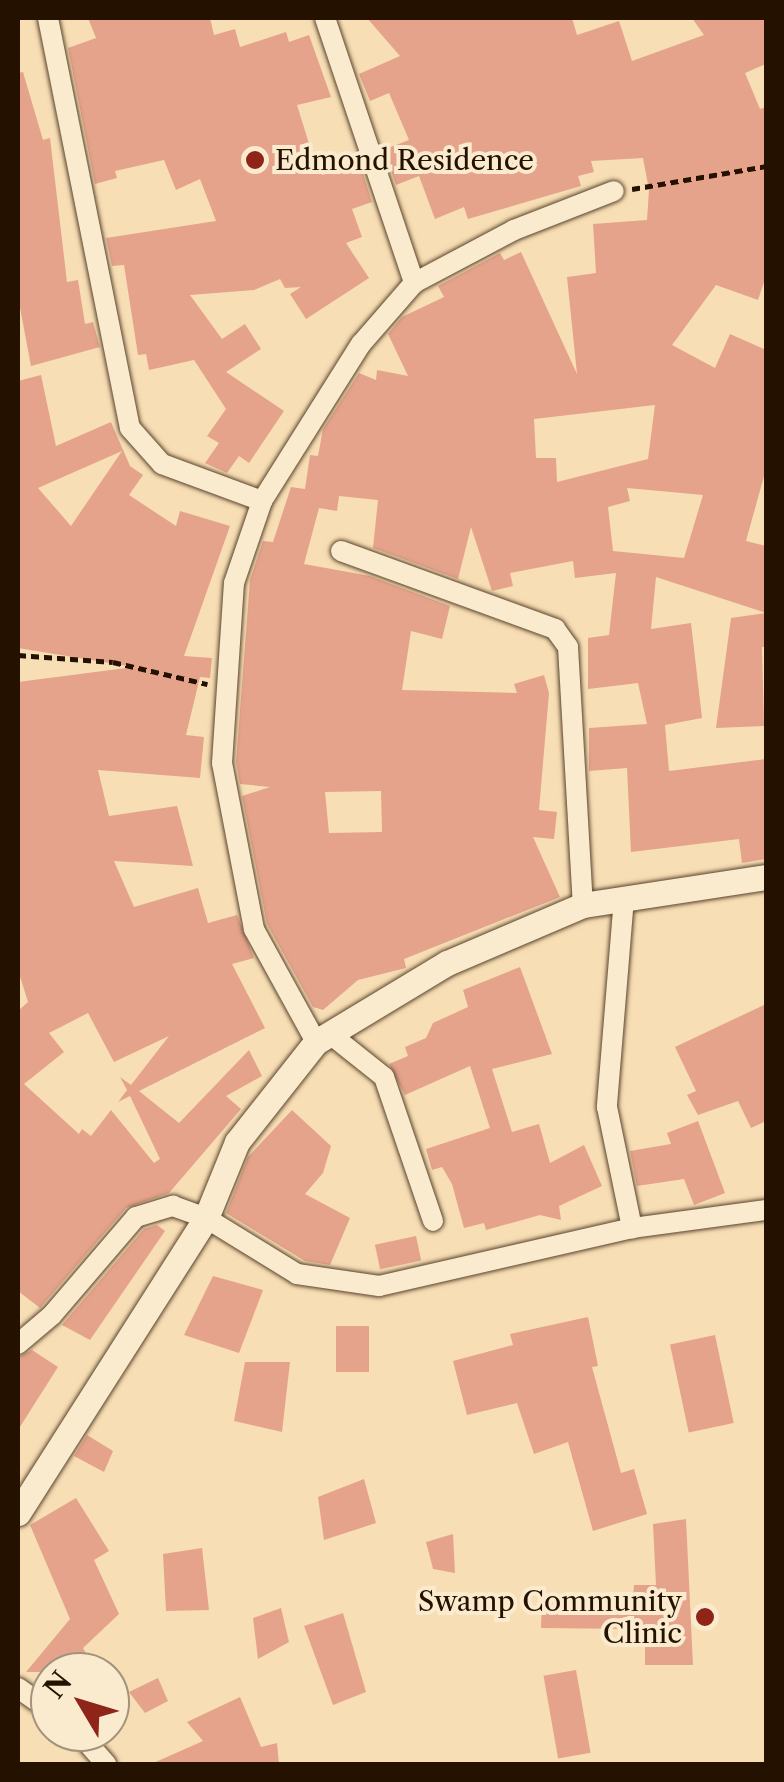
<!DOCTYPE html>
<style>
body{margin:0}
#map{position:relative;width:784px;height:1782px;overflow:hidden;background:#f8deb4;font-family:"Libre Caslon Text",serif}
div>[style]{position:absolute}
.building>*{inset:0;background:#e5a38b;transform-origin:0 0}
.path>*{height:5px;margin-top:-2.5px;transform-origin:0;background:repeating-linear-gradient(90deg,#241100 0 8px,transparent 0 13px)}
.roads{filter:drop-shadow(0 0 2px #59442d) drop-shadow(0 0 2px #59442d)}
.minor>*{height:20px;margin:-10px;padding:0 10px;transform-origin:10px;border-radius:10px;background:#faeace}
.tertiary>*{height:25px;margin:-12.5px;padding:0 12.5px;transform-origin:12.5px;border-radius:12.5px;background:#faeace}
.dots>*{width:28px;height:28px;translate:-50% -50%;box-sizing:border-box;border:5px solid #faeace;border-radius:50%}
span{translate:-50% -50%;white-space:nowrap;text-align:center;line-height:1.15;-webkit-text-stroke:8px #faeace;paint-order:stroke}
.poi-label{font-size:28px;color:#241100}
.left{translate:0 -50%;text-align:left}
.right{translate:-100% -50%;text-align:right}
.frame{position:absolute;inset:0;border:20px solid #241100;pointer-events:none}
.north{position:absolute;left:30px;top:1652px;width:100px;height:100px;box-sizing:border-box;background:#faeace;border:2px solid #a4937c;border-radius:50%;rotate:308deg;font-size:28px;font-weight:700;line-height:40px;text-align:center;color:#241100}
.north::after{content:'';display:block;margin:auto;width:35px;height:45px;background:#8f2418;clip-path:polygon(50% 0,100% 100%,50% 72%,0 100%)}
</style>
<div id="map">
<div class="building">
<i style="clip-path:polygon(88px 18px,210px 18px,214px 35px,235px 29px,240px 47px,286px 32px,289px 42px,309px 35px,331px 97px,297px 105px,311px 150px,322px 175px,360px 164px,372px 202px,352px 209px,362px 237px,346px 243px,369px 278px,306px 319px,290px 294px,301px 287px,285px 288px,280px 279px,254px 290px,190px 295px,222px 339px,245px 324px,261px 349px,226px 372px,284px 411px,249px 463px,239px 456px,227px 473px,205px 463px,219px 443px,207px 436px,226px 409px,194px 360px,149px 370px,146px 354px,138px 355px,124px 265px,112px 266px,106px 238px,216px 221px,200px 179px,176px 190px,164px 160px,115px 171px,117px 178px,95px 184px,68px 48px,96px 38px)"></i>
<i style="clip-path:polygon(evenodd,367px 18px,572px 18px,577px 35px,619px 21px,632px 61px,704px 35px,692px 18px,766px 18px,766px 64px,745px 73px,760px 109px,766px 107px,766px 276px,758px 300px,716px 285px,672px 345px,715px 368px,730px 334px,766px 350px,766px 469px,746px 541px,766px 546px,766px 647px,762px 647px,764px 726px,716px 728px,731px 618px,766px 613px,656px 577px,651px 629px,691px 623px,702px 718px,665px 725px,669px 771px,766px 759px,766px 859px,742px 863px,739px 839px,631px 852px,627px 768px,589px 771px,589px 728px,647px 724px,638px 683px,588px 689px,588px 638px,609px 635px,616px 573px,575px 578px,573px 561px,510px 573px,513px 586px,492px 591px,471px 527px,458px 579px,373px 548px,378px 500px,339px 496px,337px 511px,319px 508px,304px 564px,370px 576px,450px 606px,442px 639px,411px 631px,402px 690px,517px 693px,514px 684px,544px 675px,549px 693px,539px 810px,557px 812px,554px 839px,533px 837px,560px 897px,404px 959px,406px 968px,358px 980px,323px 1010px,313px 1007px,267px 924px,242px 796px,270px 787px,240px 784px,236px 762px,250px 580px,263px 541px,273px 542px,291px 487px,305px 489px,310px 455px,318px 456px,323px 429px,359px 373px,376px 380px,377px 370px,408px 376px,388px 334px,402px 317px,444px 297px,438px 286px,500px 253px,504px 260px,521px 252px,577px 374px,567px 277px,596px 273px,593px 224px,647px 220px,649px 190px,643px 158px,591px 161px,594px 172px,578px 176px,581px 186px,468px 219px,464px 207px,435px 219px,419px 176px,396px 185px,386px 156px,388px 148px,409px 140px,389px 93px,370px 101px,359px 74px,400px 56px,367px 18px,655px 405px,648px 459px,557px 482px,556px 458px,536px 458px,534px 419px,655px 405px,367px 18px,627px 488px,703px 495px,684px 558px,613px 551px,608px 507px,630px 501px,627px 488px,367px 18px,381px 791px,382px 832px,329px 833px,325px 792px,381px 791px)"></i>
<i style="clip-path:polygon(23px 72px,43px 140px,50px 138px,67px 282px,78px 280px,85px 324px,93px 322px,100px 347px,31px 366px,18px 297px,18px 73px)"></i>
<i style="clip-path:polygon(evenodd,41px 375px,56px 446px,111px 422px,130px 466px,143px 475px,129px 495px,176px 526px,180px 511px,230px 526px,184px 656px,212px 658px,210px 678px,200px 677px,186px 735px,204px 737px,200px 778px,98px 770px,109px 816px,177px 806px,193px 866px,114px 861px,134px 907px,198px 888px,208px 923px,237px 915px,254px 958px,232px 964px,265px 1028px,139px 1091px,179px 1123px,249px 1050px,262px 1076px,226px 1096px,241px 1109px,169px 1193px,126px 1208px,40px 1308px,18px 1291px,18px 1011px,28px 1002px,18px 970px,18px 682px,134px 667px,18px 648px,18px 381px,41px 375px,122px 451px,71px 526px,38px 488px,122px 451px,41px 375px,88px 1013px,114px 1062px,169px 1036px,131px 1085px,120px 1077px,127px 1090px,118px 1102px,130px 1096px,160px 1159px,154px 1163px,111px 1110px,91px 1136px,82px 1129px,79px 1134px,24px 1084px,64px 1052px,49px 1033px,88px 1013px)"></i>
<i style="clip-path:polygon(520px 967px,552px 1054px,492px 1069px,512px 1132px,539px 1124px,550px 1163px,584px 1145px,602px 1186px,559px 1206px,561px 1220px,540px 1215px,486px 1230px,484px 1223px,464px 1228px,452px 1184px,442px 1167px,432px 1170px,426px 1149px,490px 1128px,470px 1066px,405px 1095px,389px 1064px,408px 1056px,405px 1047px,426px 1038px,433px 1023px,468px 1007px,463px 990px)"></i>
<i style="clip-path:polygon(766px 1004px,766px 1121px,751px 1128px,738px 1101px,698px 1115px,687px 1095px,696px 1091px,675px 1047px)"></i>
<i style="clip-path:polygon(292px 1110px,331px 1146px,323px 1173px,305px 1194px,350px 1218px,330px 1265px,305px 1261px,226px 1213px,248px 1157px)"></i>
<i style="clip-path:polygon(698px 1121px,725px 1193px,694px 1205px,684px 1179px,637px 1186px,630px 1151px,671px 1144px,667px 1133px)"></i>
<i style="clip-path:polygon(157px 1225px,165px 1231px,90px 1340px,62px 1325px,144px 1229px)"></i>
<i style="left:416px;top:1236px;width:25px;height:42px;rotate:78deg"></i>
<i style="clip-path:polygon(213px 1276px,263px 1290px,239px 1353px,184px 1335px)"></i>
<i style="clip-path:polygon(588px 1317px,598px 1366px,592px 1367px,621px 1473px,634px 1469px,647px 1514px,593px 1531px,568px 1442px,534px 1454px,517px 1403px,467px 1415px,453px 1361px,513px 1345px,510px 1334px)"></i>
<i style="left:336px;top:1326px;width:33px;height:46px"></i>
<i style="left:715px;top:1335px;width:90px;height:46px;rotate:78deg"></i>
<i style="clip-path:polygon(32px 1350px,58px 1367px,18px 1430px,18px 1357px)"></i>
<i style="clip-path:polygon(245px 1362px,290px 1362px,282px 1432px,234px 1421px)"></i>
<i style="clip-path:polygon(87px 1435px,113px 1451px,104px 1472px,74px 1456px)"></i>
<i style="clip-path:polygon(364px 1479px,376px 1523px,324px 1540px,318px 1497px)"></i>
<i style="clip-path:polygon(76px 1498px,109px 1551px,94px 1560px,119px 1614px,83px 1648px,87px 1655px,73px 1672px,26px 1672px,70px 1619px,30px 1525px)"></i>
<i style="clip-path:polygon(686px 1519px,693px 1665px,645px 1665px,645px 1645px,633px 1645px,633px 1629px,541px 1628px,542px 1597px,633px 1598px,634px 1585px,656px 1585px,653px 1524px)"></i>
<i style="clip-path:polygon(453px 1534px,455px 1573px,433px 1569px,426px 1542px)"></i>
<i style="clip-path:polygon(202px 1548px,209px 1610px,166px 1611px,163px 1554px)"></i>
<i style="clip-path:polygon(281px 1608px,289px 1642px,258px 1659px,253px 1618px)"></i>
<i style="clip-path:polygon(343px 1613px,366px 1692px,333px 1705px,304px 1626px)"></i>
<i style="left:576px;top:1670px;width:84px;height:33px;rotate:80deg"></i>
<i style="clip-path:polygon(158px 1678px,168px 1701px,145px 1713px,129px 1692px)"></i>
<i style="clip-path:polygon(240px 1697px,261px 1747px,277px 1743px,279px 1764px,151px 1764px,203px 1741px,187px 1722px)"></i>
</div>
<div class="path">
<i style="left:632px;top:189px;width:136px;rotate:-9.7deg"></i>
<i style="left:18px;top:655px;width:95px;rotate:4.2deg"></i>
<i style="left:113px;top:662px;width:97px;rotate:13.2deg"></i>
</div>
<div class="roads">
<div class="minor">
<i style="left:48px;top:18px;width:418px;rotate:78.7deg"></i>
<i style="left:130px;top:428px;width:48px;rotate:48.4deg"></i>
<i style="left:162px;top:464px;width:107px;rotate:20.3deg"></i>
<i style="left:325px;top:18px;width:280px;rotate:71.4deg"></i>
<i style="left:341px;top:551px;width:228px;rotate:20deg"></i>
<i style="left:555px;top:629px;width:22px;rotate:54deg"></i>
<i style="left:568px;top:647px;width:258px;rotate:86.7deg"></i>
<i style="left:624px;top:898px;width:210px;rotate:94.7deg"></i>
<i style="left:607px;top:1107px;width:124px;rotate:78.3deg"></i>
<i style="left:330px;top:1034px;width:69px;rotate:38.5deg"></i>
<i style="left:384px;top:1077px;width:152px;rotate:71.2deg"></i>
<i style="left:316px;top:1042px;width:129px;rotate:-118.8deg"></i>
<i style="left:254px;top:929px;width:169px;rotate:-100.9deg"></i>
<i style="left:222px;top:763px;width:180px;rotate:-86.2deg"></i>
<i style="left:234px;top:583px;width:87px;rotate:-71.1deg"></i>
<i style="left:262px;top:501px;width:186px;rotate:-57.8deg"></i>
<i style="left:361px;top:344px;width:81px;rotate:-49deg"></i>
<i style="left:414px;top:283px;width:113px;rotate:-27.9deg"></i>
<i style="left:514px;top:230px;width:107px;rotate:-21.3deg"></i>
<i style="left:18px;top:1344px;width:45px;rotate:-40.5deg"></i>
<i style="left:52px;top:1315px;width:129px;rotate:-49.4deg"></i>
<i style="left:136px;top:1217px;width:39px;rotate:-17deg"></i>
<i style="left:173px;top:1206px;width:35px;rotate:20deg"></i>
<i style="left:206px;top:1218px;width:107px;rotate:31.6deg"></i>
<i style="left:297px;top:1274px;width:83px;rotate:8.3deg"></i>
<i style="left:379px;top:1286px;width:260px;rotate:-12.9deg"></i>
<i style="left:632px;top:1228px;width:135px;rotate:-7.7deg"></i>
<i style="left:18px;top:1688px;width:39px;rotate:35deg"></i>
<i style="left:78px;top:1732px;width:43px;rotate:48.8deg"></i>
</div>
<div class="tertiary">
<i style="left:18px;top:1513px;width:350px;rotate:-57.5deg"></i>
<i style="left:206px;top:1218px;width:82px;rotate:-67.8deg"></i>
<i style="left:237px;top:1142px;width:127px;rotate:-51.7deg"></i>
<i style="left:316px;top:1042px;width:153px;rotate:-31.1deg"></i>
<i style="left:447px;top:963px;width:148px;rotate:-23.1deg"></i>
<i style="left:583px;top:905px;width:185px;rotate:-8.7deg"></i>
</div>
</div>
<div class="dots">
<i style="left:255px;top:160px;background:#8f2418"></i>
<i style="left:705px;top:1617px;background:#8f2418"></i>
</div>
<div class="poi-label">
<span class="left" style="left:275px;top:160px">Edmond Residence</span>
<span class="right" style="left:682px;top:1617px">Swamp Community<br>Clinic</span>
</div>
<div class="frame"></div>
<div class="north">N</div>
</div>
